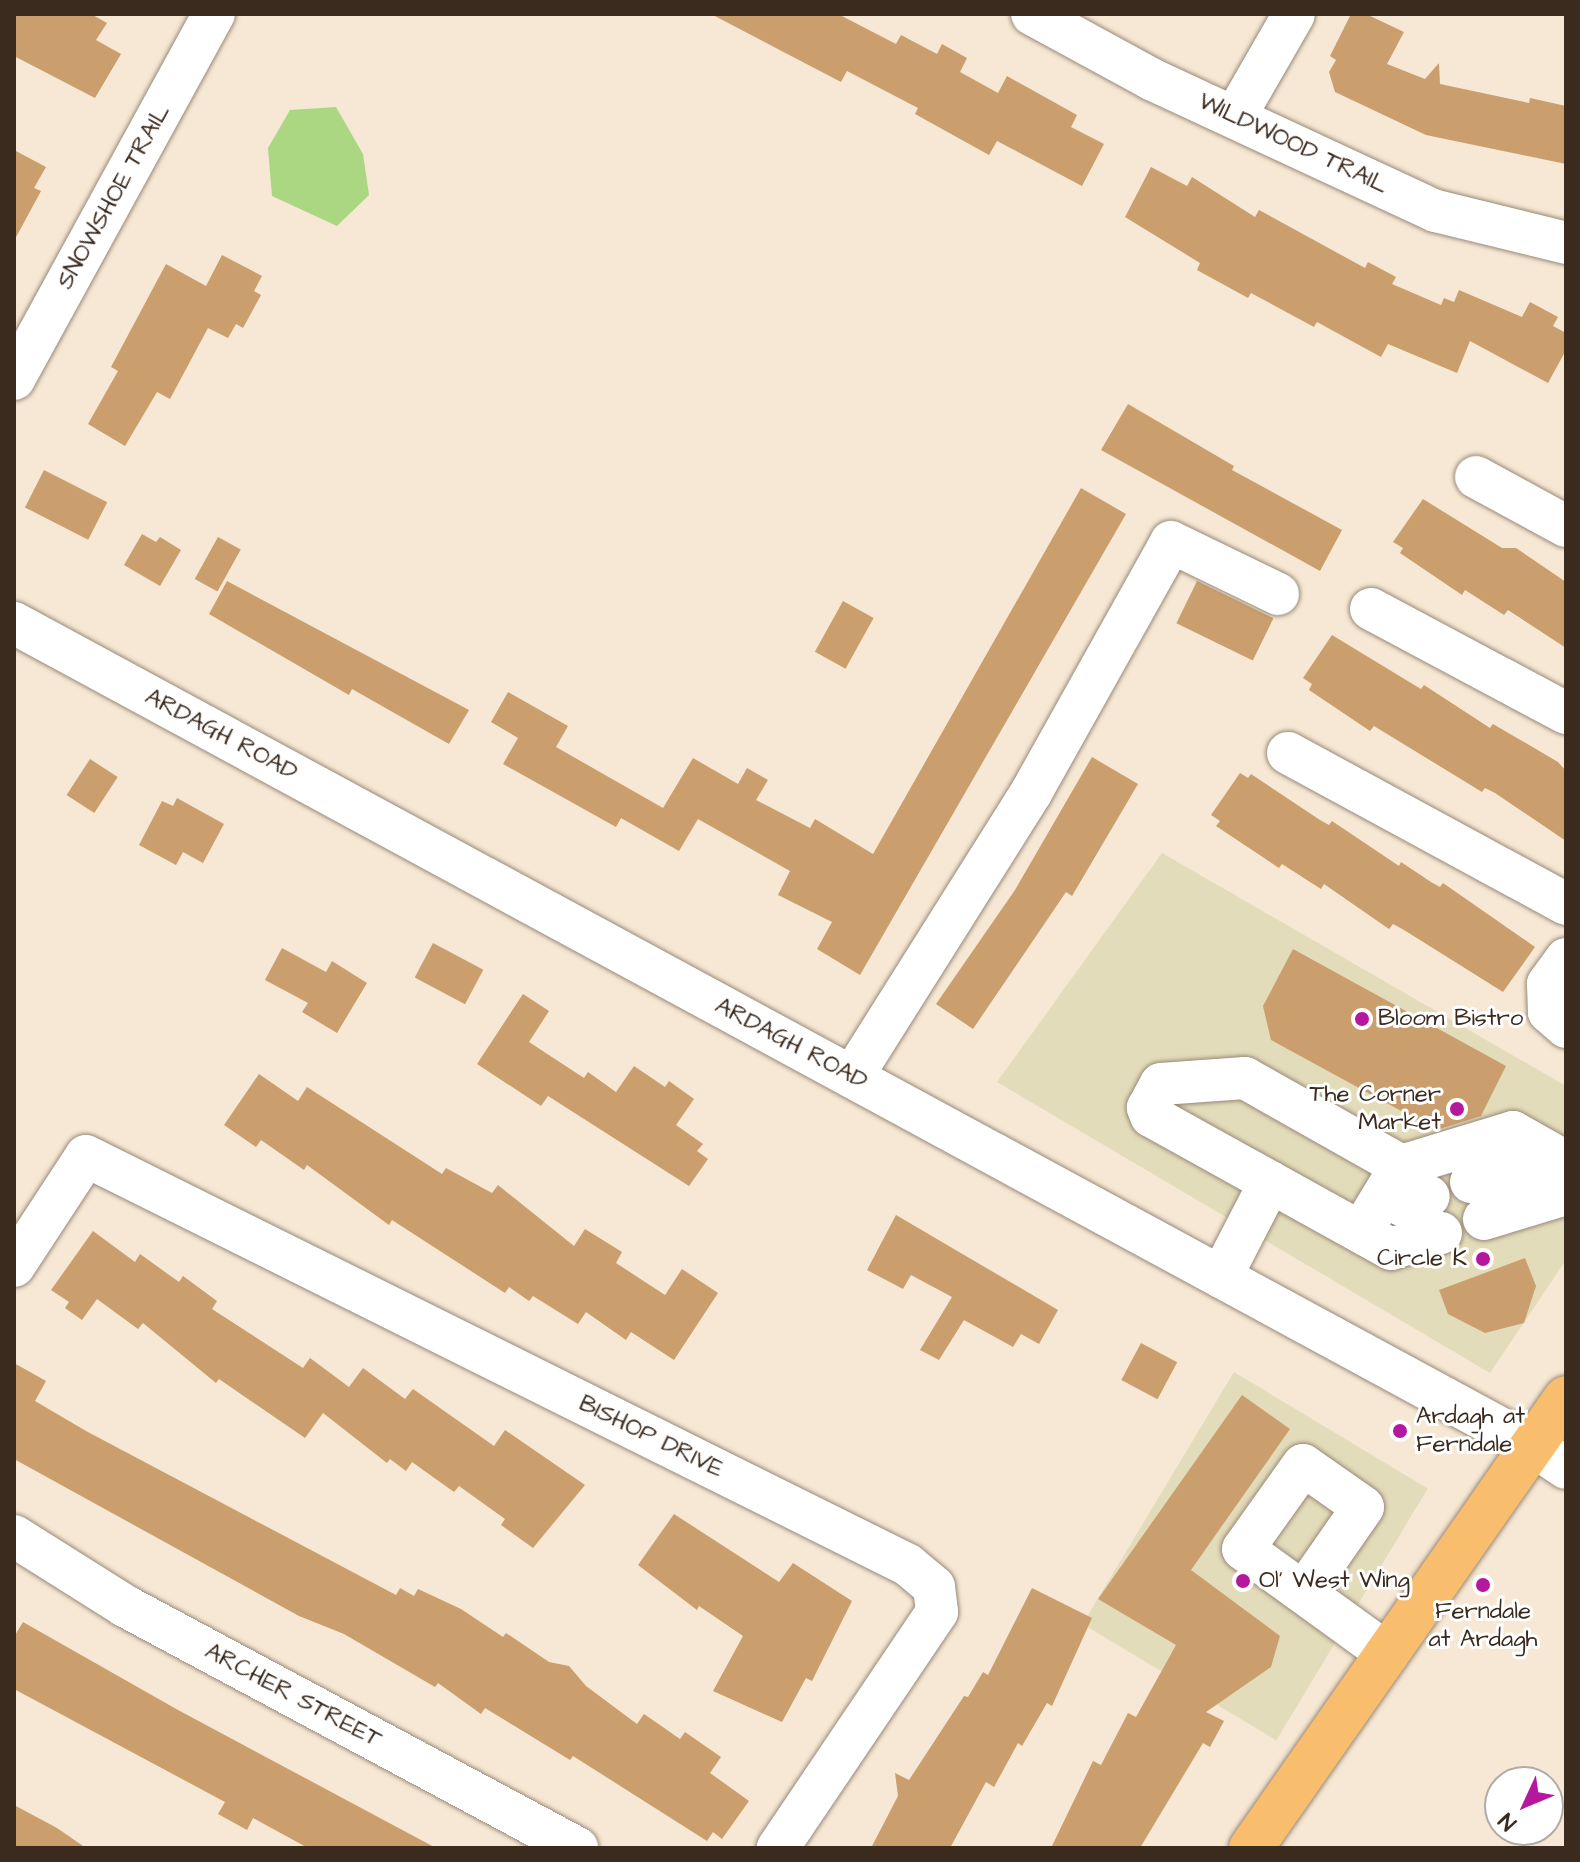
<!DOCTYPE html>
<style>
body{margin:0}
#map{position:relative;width:1580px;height:1862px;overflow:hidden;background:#f6e8d4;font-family:"Architects Daughter",sans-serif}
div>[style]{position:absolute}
.built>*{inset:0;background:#e3dcba;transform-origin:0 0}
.green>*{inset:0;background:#abd682}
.building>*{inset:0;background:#cb9e6d;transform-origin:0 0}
.roads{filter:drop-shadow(0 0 2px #988979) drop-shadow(0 0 2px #988979)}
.minor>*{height:42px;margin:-21px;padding:0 21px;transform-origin:21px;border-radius:21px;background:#fff}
.major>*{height:44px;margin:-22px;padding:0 22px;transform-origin:22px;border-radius:22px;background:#f9be6d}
.dots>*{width:22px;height:22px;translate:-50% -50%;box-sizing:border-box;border:4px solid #fff;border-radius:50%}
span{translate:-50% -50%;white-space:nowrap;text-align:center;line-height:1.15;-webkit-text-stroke:6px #fff;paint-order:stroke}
.street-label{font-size:24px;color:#3b2a1e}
.poi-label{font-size:24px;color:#3b2a1e}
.left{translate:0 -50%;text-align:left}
.right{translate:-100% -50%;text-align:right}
.frame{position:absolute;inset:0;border:16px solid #3b2a1e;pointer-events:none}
.north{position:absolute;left:1484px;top:1766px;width:80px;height:80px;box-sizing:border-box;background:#fff;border:2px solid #b1aaa5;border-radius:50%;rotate:226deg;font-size:22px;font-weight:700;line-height:32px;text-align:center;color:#3b2a1e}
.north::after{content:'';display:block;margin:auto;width:28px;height:36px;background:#b5179e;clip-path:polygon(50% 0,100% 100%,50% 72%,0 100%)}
</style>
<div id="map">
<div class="built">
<i style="clip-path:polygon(1162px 853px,1566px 1086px,1566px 1260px,1490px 1373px,997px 1082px)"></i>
<i style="left:1234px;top:1372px;width:226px;height:294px;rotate:31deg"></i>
</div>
<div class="green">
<i style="clip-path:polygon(336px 107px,363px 154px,369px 195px,337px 226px,272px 196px,268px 148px,290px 110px)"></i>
</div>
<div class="building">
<i style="clip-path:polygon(14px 14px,91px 14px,107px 23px,96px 40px,121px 54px,95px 98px,14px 56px)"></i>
<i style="clip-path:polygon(711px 14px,838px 14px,896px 44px,901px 35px,937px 54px,942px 44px,967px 58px,960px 72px,998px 93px,1007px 76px,1077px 115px,1071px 127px,1104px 144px,1082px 186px,997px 141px,989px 155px,915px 114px,918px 108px,847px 71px,841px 82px)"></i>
<i style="clip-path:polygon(1351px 14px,1366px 14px,1404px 32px,1387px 64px,1425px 79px,1439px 63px,1440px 84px,1529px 103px,1530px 98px,1566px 106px,1566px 164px,1426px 135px,1335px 92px,1329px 72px,1336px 60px,1330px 56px)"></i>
<i style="clip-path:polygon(14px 150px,46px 167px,34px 188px,41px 191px,14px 241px)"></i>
<i style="clip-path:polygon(1151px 167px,1187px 186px,1192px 177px,1255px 217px,1259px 210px,1365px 268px,1368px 262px,1396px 277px,1392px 284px,1441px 305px,1444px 298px,1454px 302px,1459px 290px,1522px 317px,1530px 302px,1558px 317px,1553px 326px,1566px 333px,1566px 350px,1548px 383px,1470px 341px,1457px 373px,1388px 344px,1381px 357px,1317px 322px,1314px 327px,1251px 293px,1248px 298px,1197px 270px,1200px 263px,1125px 217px)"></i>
<i style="clip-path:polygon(222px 255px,262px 276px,254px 291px,261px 295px,243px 328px,236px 324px,228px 338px,208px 328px,170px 399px,157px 392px,125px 446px,88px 424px,118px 371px,111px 367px,166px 264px,206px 286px)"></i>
<i style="clip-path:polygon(1128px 404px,1234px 466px,1232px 470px,1342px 530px,1320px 571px,1101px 450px)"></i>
<i style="left:44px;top:470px;width:71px;height:42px;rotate:27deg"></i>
<i style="clip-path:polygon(1081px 488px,1126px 514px,860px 975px,817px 949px,832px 922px,778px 895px,790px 871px,698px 819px,679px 851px,621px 818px,616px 827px,503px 764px,518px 738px,491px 722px,508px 692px,568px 726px,556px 747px,663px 808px,693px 758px,738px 784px,747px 768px,768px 780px,756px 800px,810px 828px,815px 819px,873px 854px)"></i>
<i style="clip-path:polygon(1423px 499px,1502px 548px,1516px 548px,1566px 582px,1566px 648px,1508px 610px,1504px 615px,1465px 590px,1462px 595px,1400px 553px,1403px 548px,1393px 542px)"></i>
<i style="clip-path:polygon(142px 534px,156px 542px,160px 537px,181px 550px,160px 586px,124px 565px)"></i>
<i style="left:218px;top:537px;width:26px;height:48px;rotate:29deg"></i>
<i style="clip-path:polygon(227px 581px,469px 710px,449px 744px,352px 689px,349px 695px,209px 614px)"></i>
<i style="left:1197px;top:581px;width:85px;height:47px;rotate:26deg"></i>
<i style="left:843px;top:601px;width:35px;height:58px;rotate:29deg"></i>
<i style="clip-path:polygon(1332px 635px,1411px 683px,1421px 689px,1424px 685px,1490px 728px,1493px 724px,1558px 762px,1566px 771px,1566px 841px,1495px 793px,1485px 788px,1482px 792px,1374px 726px,1370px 731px,1309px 690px,1312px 684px,1303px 678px)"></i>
<i style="clip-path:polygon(1092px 757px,1138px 784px,1072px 896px,1066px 892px,973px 1029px,936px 1004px,1015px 890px)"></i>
<i style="left:90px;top:759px;width:33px;height:43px;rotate:33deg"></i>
<i style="clip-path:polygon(1240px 773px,1248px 778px,1251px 774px,1320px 820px,1329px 825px,1332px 821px,1399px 866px,1401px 862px,1431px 882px,1440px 887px,1443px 883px,1535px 947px,1503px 992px,1404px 930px,1393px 924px,1389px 929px,1324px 884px,1321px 889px,1282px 864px,1279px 868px,1216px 826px,1220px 821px,1211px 815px)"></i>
<i style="clip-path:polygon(177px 798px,224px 824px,203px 863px,183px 852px,176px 865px,139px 845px,162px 801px,173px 806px)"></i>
<i style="left:433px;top:943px;width:57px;height:39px;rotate:28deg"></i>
<i style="clip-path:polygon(282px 948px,326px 972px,332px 961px,367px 983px,337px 1033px,302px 1012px,308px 1003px,265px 980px)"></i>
<i style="clip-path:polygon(1293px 949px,1506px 1066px,1481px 1116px,1436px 1130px,1271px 1040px,1263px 1006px)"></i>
<i style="clip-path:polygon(523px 994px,549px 1011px,529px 1042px,584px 1078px,588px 1072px,616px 1092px,634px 1066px,665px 1087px,669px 1081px,694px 1099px,676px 1125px,703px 1144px,697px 1151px,708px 1159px,689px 1186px,548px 1096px,541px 1106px,477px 1064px)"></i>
<i style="clip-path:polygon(259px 1074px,298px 1101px,307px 1087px,442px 1174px,446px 1168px,492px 1193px,498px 1185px,574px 1246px,585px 1229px,622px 1252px,616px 1263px,665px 1295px,682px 1269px,718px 1293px,674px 1360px,631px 1332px,626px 1340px,586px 1312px,578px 1324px,533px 1296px,529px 1301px,509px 1287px,505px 1293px,392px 1220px,389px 1225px,307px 1165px,304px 1170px,261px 1140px,256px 1147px,224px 1125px)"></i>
<i style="clip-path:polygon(896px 1215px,1058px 1310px,1039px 1344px,1021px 1334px,1013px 1347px,964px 1320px,939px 1360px,920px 1350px,952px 1297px,911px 1275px,903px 1289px,867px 1270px)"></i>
<i style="clip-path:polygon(93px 1231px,135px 1262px,140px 1254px,179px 1282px,183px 1276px,217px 1301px,212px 1309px,303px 1368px,310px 1358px,349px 1387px,363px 1368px,405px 1399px,413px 1389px,494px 1446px,505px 1430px,585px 1485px,533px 1548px,501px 1525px,505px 1519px,459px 1486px,454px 1492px,412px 1462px,406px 1471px,390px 1459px,387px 1463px,323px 1413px,305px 1438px,219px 1379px,216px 1383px,143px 1323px,138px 1329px,97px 1299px,82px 1320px,65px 1308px,69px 1302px,51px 1290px)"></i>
<i style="clip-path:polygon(1525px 1258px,1536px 1286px,1524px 1323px,1485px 1333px,1448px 1314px,1439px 1290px)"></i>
<i style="left:1141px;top:1343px;width:41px;height:42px;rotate:28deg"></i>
<i style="clip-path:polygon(14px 1363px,46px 1381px,35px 1401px,86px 1431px,396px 1595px,400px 1588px,414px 1596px,418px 1589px,461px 1609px,503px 1637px,506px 1633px,549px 1662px,569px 1666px,586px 1686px,637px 1724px,644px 1714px,680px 1739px,685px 1732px,721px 1757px,710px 1773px,749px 1801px,722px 1839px,713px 1832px,707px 1841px,573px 1756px,570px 1760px,485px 1708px,481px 1714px,438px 1683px,435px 1687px,344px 1634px,299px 1616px,14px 1459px)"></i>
<i style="clip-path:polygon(1242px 1395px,1290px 1429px,1191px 1570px,1280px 1636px,1271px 1667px,1206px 1712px,1224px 1721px,1210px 1747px,1203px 1743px,1140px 1848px,1051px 1848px,1093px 1761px,1101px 1765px,1128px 1713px,1136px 1717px,1176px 1645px,1098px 1599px)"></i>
<i style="clip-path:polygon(674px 1514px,779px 1582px,793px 1563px,852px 1601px,812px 1681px,806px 1678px,782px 1722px,713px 1691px,743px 1636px,699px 1606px,697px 1610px,638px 1565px)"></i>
<i style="clip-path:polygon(1032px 1588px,1092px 1618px,1052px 1706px,1047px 1703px,1022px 1746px,1018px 1743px,994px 1787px,986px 1782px,950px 1848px,871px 1848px,898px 1796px,895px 1773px,909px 1780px,964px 1696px,968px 1697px,983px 1672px,988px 1675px)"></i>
<i style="clip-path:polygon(23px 1622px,178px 1710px,436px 1848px,308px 1848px,253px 1818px,247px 1830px,218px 1814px,225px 1802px,14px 1689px,14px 1637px)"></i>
<i style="clip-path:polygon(14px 1805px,57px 1828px,86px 1848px,14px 1848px)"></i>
</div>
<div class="roads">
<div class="minor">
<i style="left:1032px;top:14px;width:136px;rotate:28.6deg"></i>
<i style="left:1151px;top:79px;width:314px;rotate:24.9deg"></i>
<i style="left:1436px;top:211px;width:134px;rotate:13.8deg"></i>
<i style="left:1236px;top:115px;width:116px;rotate:-60.1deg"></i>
<i style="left:14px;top:379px;width:416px;rotate:-61.3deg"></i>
<i style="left:1476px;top:477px;width:102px;rotate:28.6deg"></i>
<i style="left:1371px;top:609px;width:221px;rotate:28.1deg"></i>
<i style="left:14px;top:623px;width:1730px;rotate:28.45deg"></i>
<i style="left:1535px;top:1447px;width:37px;rotate:34deg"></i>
<i style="left:1288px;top:753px;width:316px;rotate:28.5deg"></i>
<i style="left:1566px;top:959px;width:31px;rotate:126deg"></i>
<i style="left:1548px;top:984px;width:28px;rotate:88deg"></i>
<i style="left:1549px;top:1012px;width:23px;rotate:41deg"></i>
<i style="left:852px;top:1077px;width:338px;rotate:-57.8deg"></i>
<i style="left:1032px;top:791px;width:285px;rotate:-60.8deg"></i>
<i style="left:1171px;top:542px;width:119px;rotate:25.9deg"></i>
<i style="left:1471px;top:1182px;width:86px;rotate:-18.2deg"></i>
<i style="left:1384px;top:1195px;width:21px;rotate:29deg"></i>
<i style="left:1402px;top:1205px;width:28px;rotate:-18deg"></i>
<i style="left:1484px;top:1219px;width:86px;rotate:-17deg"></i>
<i style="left:1361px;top:1232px;width:77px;rotate:-58.8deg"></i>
<i style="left:1441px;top:1233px;width:52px;rotate:162.3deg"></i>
<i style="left:1391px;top:1249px;width:274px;rotate:-151deg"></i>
<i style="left:1151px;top:1116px;width:9px;rotate:-111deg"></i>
<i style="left:1148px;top:1108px;width:27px;rotate:-62deg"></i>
<i style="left:1161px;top:1084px;width:84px;rotate:-4.1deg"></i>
<i style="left:1245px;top:1078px;width:179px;rotate:29.4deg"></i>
<i style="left:1401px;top:1166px;width:117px;rotate:-16.9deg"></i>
<i style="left:1513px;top:1132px;width:61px;rotate:29.5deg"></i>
<i style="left:14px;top:1266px;width:131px;rotate:-56.8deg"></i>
<i style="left:86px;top:1156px;width:918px;rotate:26.45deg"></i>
<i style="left:908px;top:1565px;width:34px;rotate:40deg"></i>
<i style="left:934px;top:1587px;width:25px;rotate:83deg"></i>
<i style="left:937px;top:1612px;width:285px;rotate:124deg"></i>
<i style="left:1221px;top:1277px;width:107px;rotate:-62.7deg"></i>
<i style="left:14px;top:1536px;width:131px;rotate:32.2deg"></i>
<i style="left:125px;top:1606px;width:513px;rotate:28.16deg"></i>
<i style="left:1304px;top:1592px;width:103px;rotate:-55.2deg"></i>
<i style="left:1363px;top:1507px;width:73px;rotate:-145deg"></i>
<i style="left:1303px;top:1465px;width:103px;rotate:125.5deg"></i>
<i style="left:1243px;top:1549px;width:179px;rotate:35.9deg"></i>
</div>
<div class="major">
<i style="left:1251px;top:1848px;width:549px;rotate:-55.01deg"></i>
</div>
</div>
<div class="dots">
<i style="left:1362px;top:1019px;background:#b5179e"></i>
<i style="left:1457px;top:1109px;background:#b5179e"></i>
<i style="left:1483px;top:1259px;background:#b5179e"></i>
<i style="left:1400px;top:1431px;background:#b5179e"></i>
<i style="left:1243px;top:1581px;background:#b5179e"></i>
<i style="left:1483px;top:1585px;background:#b5179e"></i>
</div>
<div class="street-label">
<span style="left:1293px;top:144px;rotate:25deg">WILDWOOD TRAIL</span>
<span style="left:114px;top:197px;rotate:-61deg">SNOWSHOE TRAIL</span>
<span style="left:221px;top:735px;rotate:28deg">ARDAGH ROAD</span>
<span style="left:791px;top:1044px;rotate:28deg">ARDAGH ROAD</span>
<span style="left:651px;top:1437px;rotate:26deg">BISHOP DRIVE</span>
<span style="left:293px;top:1696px;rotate:28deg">ARCHER STREET</span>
</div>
<div class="poi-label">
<span class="left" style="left:1378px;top:1019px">Bloom Bistro</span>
<span class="right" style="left:1441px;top:1109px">The Corner<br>Market</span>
<span class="right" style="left:1467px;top:1259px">Circle K</span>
<span class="left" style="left:1416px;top:1431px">Ardagh at<br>Ferndale</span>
<span class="left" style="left:1259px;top:1581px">Ol' West Wing</span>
<span style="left:1483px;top:1626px">Ferndale<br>at Ardagh</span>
</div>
<div class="frame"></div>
<div class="north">N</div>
</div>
